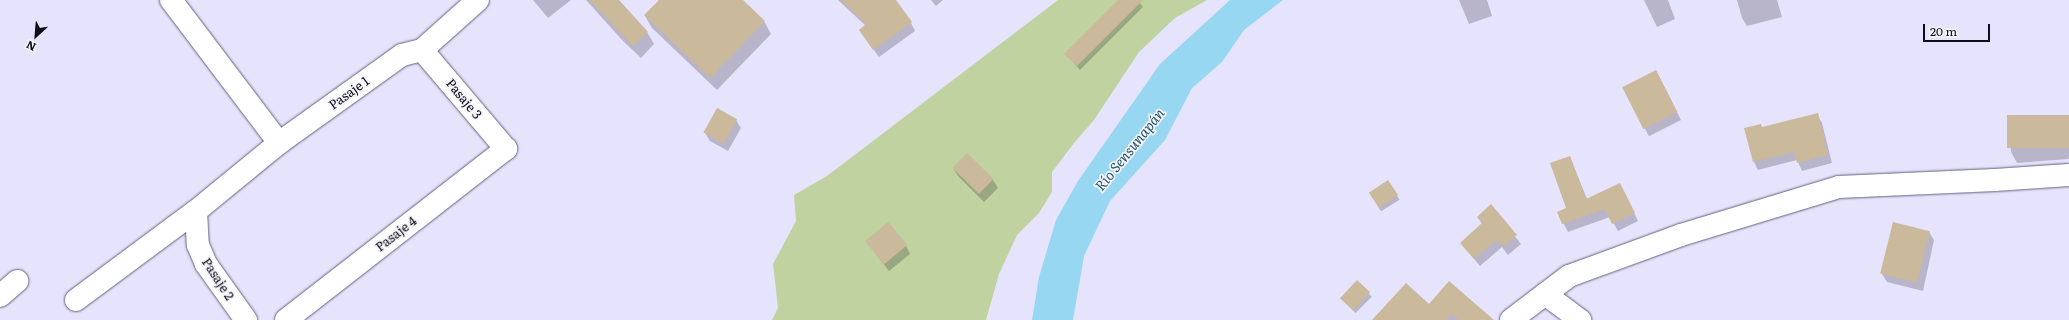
<!DOCTYPE html>
<meta charset="utf-8">
<style>
body{margin:0}
#map{position:relative;width:2069px;height:320px;overflow:hidden;background:#e6e3fd;font-family:Literata,serif}
div>[style]{position:absolute}
.green>*{inset:0;background:#c0d2a0}
.water>*{inset:0;background:#97d7f2}
.shadow>*{inset:0;background:#0003;transform-origin:0 0}
.building>*{inset:0;background:#cbb99c;transform-origin:0 0}
.roads{filter:drop-shadow(0 0 1px #65617d) drop-shadow(0 0 1px #65617d)}
.minor>*{height:22px;margin:-11px;padding:0 11px;transform-origin:11px;border-radius:11px;background:#fff}
span{translate:-50% -50%;white-space:nowrap;text-align:center;line-height:1.15;-webkit-text-stroke:3.5px #f4f3f9;paint-order:stroke}
.street-label{font-size:13px;color:#0f0d18}
.water-label{font-size:14px;color:#23576a;font-style:italic}
.north{position:absolute;left:16px;top:16px;width:40px;height:40px;-webkit-text-stroke:3px #f4f3f9;paint-order:stroke;rotate:206deg;font-size:11px;font-weight:700;line-height:16px;text-align:center;color:#0f0d18}
.north::after{content:'';display:block;margin:auto;width:14px;height:18px;background:#0f0d18;clip-path:polygon(50% 0,100% 100%,50% 72%,0 100%)}
.scale{position:absolute;left:1923px;top:24px;width:67px;height:18px;box-sizing:border-box;border:2px solid #0f0d18;border-top:0;padding-left:5px;font-size:12px;line-height:14px;white-space:nowrap;color:#0f0d18;-webkit-text-stroke:3px #f4f3f9;paint-order:stroke}
</style>
<div id="map">
<div class="green">
<i style="clip-path:polygon(1058px 0,1207px 0,1175px 18px,1139px 52px,1094px 120px,1074px 143px,1052px 172px,1052px 192px,1039px 213px,1017px 235px,999px 274px,986px 320px,772px 320px,778px 308px,773px 264px,796px 221px,794px 195px,827px 176px)"></i>
</div>
<div class="water">
<i style="clip-path:polygon(1230px 0,1283px 0,1244px 30px,1222px 62px,1192px 88px,1165px 140px,1110px 201px,1084px 256px,1073px 320px,1032px 320px,1039px 277px,1056px 220px,1078px 181px,1160px 64px)"></i>
</div>
<div class="shadow">
<i style="clip-path:polygon(533px 0,571px 0,548px 18px)"></i>
<i style="clip-path:polygon(586px 0,618px 0,647px 32px,654px 44px,641px 58px,623px 41px)"></i>
<i style="clip-path:polygon(660px 0,741px 0,764px 21px,771px 34px,717px 90px,652px 28px,645px 16px)"></i>
<i style="clip-path:polygon(838px 0,890px 0,911px 23px,915px 31px,879px 57px,865px 38px,866px 26px)"></i>
<i style="clip-path:polygon(931px 0,943px 0,936px 6px)"></i>
<i style="clip-path:polygon(1119px 0,1137px 0,1143px 7px,1080px 70px,1066px 54px)"></i>
<i style="clip-path:polygon(1459px 0,1487px 0,1492px 16px,1469px 24px)"></i>
<i style="clip-path:polygon(1644px 0,1668px 0,1675px 19px,1657px 27px)"></i>
<i style="clip-path:polygon(1737px 0,1777px 0,1782px 17px,1747px 26px,1742px 18px)"></i>
<i style="left:1656px;top:71px;width:55px;height:36px;rotate:63deg"></i>
<i style="clip-path:polygon(718px 110px,736px 120px,741px 128px,728px 151px,710px 141px,705px 133px)"></i>
<i style="clip-path:polygon(1817px 115px,1822px 123px,1832px 163px,1802px 171px,1797px 160px,1758px 170px,1754px 162px,1762px 128px)"></i>
<i style="clip-path:polygon(2069px 116px,2069px 159px,2017px 163px,2011px 152px,2008px 120px)"></i>
<i style="clip-path:polygon(967px 154px,993px 180px,998px 188px,984px 202px,958px 176px,953px 168px)"></i>
<i style="clip-path:polygon(1570px 157px,1587px 199px,1624px 192px,1638px 221px,1618px 231px,1610px 217px,1568px 232px,1558px 213px,1567px 208px)"></i>
<i style="left:1388px;top:181px;width:22px;height:22px;rotate:58deg"></i>
<i style="clip-path:polygon(1491px 206px,1521px 244px,1508px 255px,1502px 247px,1480px 266px,1461px 243px,1482px 224px,1478px 217px)"></i>
<i style="clip-path:polygon(1929px 232px,1934px 240px,1923px 291px,1887px 282px,1882px 274px)"></i>
<i style="clip-path:polygon(866px 241px,906px 246px,910px 254px,889px 271px)"></i>
<i style="left:1357px;top:282px;width:21px;height:23px;rotate:45deg"></i>
<i style="clip-path:polygon(1430px 306px,1489px 320px,1383px 320px)"></i>
</div>
<div class="building">
<i style="clip-path:polygon(589px 0,619px 0,648px 32px,633px 46px)"></i>
<i style="clip-path:polygon(659px 0,743px 0,765px 21px,710px 78px,644px 15px)"></i>
<i style="clip-path:polygon(841px 0,896px 0,912px 22px,873px 50px,859px 30px,866px 24px)"></i>
<i style="clip-path:polygon(1118px 0,1143px 0,1077px 66px,1064px 54px)"></i>
<i style="left:1656px;top:70px;width:47px;height:38px;rotate:63deg"></i>
<i style="left:717px;top:108px;width:23px;height:28px;rotate:29deg"></i>
<i style="clip-path:polygon(1818px 113px,1828px 155px,1797px 163px,1794px 152px,1753px 162px,1744px 128px,1761px 124px,1762px 127px)"></i>
<i style="left:2069px;top:115px;width:33px;height:62px;rotate:90deg"></i>
<i style="left:967px;top:153px;width:37px;height:21px;rotate:44deg"></i>
<i style="clip-path:polygon(1570px 156px,1586px 199px,1620px 183px,1635px 213px,1612px 224px,1605px 209px,1562px 224px,1557px 212px,1566px 208px,1550px 163px)"></i>
<i style="left:1388px;top:180px;width:18px;height:23px;rotate:56deg"></i>
<i style="clip-path:polygon(1491px 204px,1517px 235px,1503px 247px,1497px 240px,1474px 259px,1460px 243px,1482px 223px,1477px 217px)"></i>
<i style="left:888px;top:222px;width:30px;height:30px;rotate:50deg"></i>
<i style="left:1893px;top:222px;width:38px;height:53px;rotate:14deg"></i>
<i style="left:1357px;top:280px;width:18px;height:25px;rotate:43deg"></i>
<i style="clip-path:polygon(1449px 281px,1494px 320px,1459px 320px,1451px 313px,1447px 320px,1372px 320px,1406px 283px,1429px 304px)"></i>
</div>
<div class="roads">
<div class="minor">
<i style="left:171px;top:0;width:179px;rotate:52.9deg"></i>
<i style="left:196px;top:211px;width:34px;rotate:87deg"></i>
<i style="left:198px;top:245px;width:21px;rotate:67deg"></i>
<i style="left:206px;top:264px;width:69px;rotate:54.5deg"></i>
<i style="left:1545px;top:294px;width:44px;rotate:36.6deg"></i>
<i style="left:0;top:296px;width:23px;rotate:-41deg"></i>
<i style="left:76px;top:300px;width:149px;rotate:-36.6deg"></i>
<i style="left:196px;top:211px;width:107px;rotate:-39.3deg"></i>
<i style="left:279px;top:143px;width:151px;rotate:-35.6deg"></i>
<i style="left:402px;top:55px;width:21px;rotate:-14deg"></i>
<i style="left:422px;top:50px;width:75px;rotate:-41.8deg"></i>
<i style="left:286px;top:320px;width:279px;rotate:-37.9deg"></i>
<i style="left:506px;top:149px;width:130px;rotate:-130.3deg"></i>
<i style="left:1511px;top:320px;width:73px;rotate:-37.2deg"></i>
<i style="left:1569px;top:276px;width:119px;rotate:-20.1deg"></i>
<i style="left:1681px;top:235px;width:165px;rotate:-16.9deg"></i>
<i style="left:1839px;top:187px;width:156px;rotate:-2.6deg"></i>
<i style="left:1995px;top:180px;width:74px;rotate:-3.9deg"></i>
</div>
</div>
<div class="street-label">
<span style="left:349px;top:93px;rotate:-36deg">Pasaje 1</span>
<span style="left:464px;top:99px;rotate:50deg">Pasaje 3</span>
<span style="left:396px;top:234px;rotate:-38deg">Pasaje 4</span>
<span style="left:218px;top:279px;rotate:57deg">Pasaje 2</span>
</div>
<div class="water-label">
<span style="left:1129px;top:149px;rotate:-51deg">Río Sensunapán</span>
</div>
<div class="north">N</div>
<div class="scale">20 m</div>
</div>
